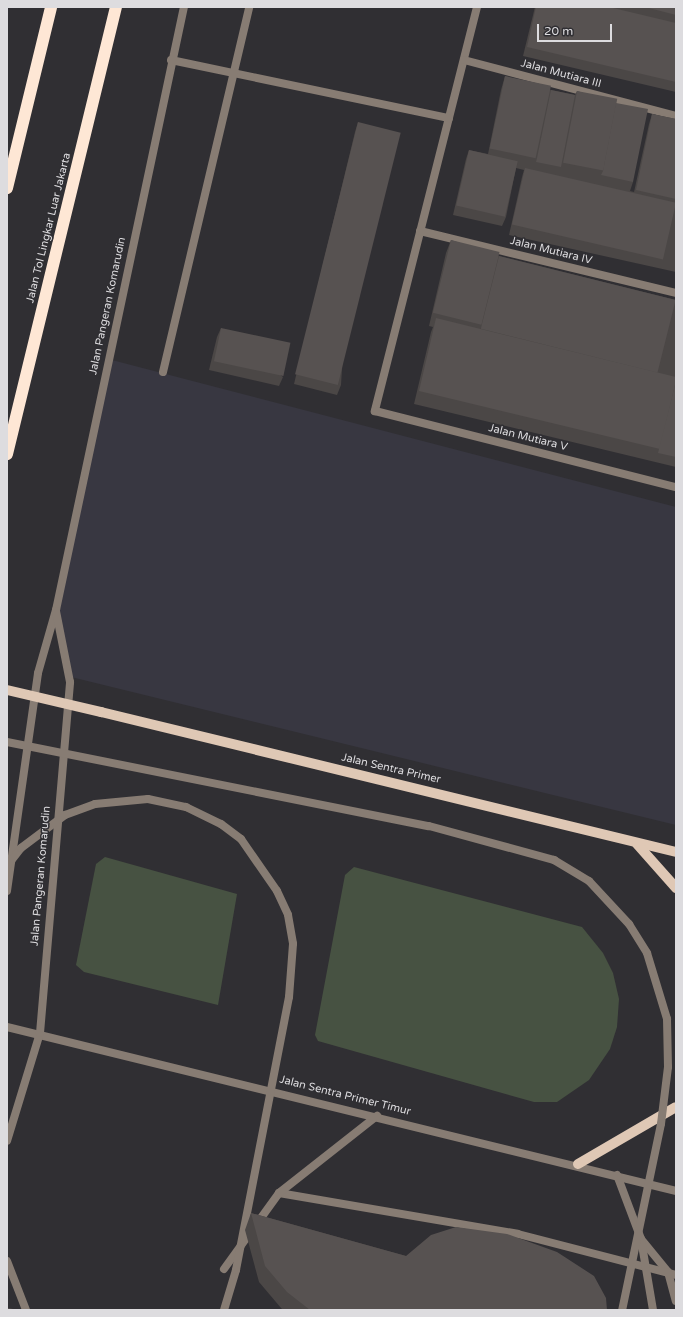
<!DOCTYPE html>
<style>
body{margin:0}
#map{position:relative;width:683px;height:1317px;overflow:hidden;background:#302f33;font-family:"Varela Round",sans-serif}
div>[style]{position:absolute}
.built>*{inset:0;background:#383741}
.green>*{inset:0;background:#475242}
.service>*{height:8px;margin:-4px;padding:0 4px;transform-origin:4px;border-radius:4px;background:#877c73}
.minor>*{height:8px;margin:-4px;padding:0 4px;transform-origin:4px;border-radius:4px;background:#877c73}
.tertiary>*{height:8px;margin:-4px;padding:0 4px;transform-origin:4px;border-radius:4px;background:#877c73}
.primary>*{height:10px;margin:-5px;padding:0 5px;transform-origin:5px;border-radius:5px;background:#dfc8b5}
.motorway>*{height:12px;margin:-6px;padding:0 6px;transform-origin:6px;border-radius:6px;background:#fee7d5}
.service-bridge>*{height:8px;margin:-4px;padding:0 4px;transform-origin:4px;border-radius:4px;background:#877c73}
.primary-bridge>*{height:10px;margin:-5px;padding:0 5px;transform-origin:5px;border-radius:5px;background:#dfc8b5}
.wall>*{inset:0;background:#4b4746}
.building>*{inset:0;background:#575251;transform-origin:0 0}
span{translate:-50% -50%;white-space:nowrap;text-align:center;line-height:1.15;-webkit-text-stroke:3px #302f33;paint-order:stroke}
.street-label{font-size:11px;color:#dddcdf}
.frame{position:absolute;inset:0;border:8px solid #dddcdf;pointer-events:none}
.scale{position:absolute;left:537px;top:24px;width:75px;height:18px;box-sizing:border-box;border:2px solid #dddcdf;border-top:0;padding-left:5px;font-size:12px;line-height:14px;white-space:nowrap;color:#dddcdf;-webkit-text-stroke:3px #302f33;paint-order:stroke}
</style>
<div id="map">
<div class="built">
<i style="clip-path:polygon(108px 359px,676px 507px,676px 825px,67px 676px,56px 610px)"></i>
</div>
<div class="green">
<i style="clip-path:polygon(105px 857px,237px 894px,218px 1005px,84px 972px,76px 965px,96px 864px)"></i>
<i style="clip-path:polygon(354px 867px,582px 927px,603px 953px,613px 973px,619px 999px,617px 1027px,610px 1049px,589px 1080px,557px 1102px,534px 1102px,318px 1041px,315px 1035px,345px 875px)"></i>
</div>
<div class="service">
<i style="left:617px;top:1175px;width:68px;rotate:69.4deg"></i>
<i style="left:641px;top:1239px;width:43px;rotate:50.7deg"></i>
<i style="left:668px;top:1272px;width:30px;rotate:75deg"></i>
<i style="left:279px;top:1193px;width:242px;rotate:9.7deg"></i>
<i style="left:518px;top:1234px;width:163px;rotate:14.5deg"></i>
<i style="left:641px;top:1239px;width:72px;rotate:80.4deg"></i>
<i style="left:7px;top:1261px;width:53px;rotate:68.8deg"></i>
<i style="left:224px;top:1269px;width:94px;rotate:-54.1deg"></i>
<i style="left:279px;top:1193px;width:125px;rotate:-38.2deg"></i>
<i style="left:224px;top:1310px;width:42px;rotate:-73.3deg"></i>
</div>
<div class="minor">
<i style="left:477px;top:7px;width:417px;rotate:104.2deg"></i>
<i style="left:375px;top:411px;width:310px;rotate:14.2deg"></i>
<i style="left:171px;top:60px;width:284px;rotate:11.8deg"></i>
<i style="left:464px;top:60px;width:219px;rotate:14.8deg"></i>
<i style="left:420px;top:231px;width:263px;rotate:13.6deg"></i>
<i style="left:163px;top:372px;width:375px;rotate:-76.7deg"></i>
</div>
<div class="tertiary">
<i style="left:7px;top:891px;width:220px;rotate:-81.9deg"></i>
<i style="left:38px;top:673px;width:66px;rotate:-74.1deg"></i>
<i style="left:56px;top:610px;width:616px;rotate:-78.02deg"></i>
<i style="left:7px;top:1027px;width:689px;rotate:13.77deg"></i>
<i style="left:7px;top:1141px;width:113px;rotate:-73deg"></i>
<i style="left:40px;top:1033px;width:352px;rotate:-85.1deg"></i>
<i style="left:70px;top:682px;width:72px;rotate:-101.2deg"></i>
</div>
<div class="primary">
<i style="left:101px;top:712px;width:592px;rotate:13.68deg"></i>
<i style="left:637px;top:844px;width:59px;rotate:48.4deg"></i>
<i style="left:578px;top:1164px;width:113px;rotate:-30.2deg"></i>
</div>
<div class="motorway">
<i style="left:7px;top:188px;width:186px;rotate:-76.3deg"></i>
<i style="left:7px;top:454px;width:460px;rotate:-76.3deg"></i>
</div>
<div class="service-bridge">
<i style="left:7px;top:742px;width:430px;rotate:11.3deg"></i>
<i style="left:429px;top:826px;width:130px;rotate:15.2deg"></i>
<i style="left:554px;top:860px;width:41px;rotate:31deg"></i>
<i style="left:589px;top:881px;width:59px;rotate:47.1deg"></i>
<i style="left:629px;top:924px;width:34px;rotate:58deg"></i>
<i style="left:647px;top:953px;width:69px;rotate:73.1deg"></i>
<i style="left:667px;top:1019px;width:48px;rotate:88.8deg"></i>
<i style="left:668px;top:1067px;width:57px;rotate:97deg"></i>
<i style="left:661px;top:1124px;width:190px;rotate:101.8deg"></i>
<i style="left:7px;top:866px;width:23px;rotate:-52deg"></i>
<i style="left:21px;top:848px;width:55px;rotate:-36.9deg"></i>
<i style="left:65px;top:815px;width:32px;rotate:-20deg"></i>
<i style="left:95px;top:804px;width:53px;rotate:-5.4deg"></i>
<i style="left:148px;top:799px;width:39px;rotate:12deg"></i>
<i style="left:186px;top:807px;width:39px;rotate:26deg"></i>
<i style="left:221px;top:824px;width:25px;rotate:37deg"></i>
<i style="left:241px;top:839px;width:63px;rotate:55.3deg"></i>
<i style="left:277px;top:891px;width:26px;rotate:65deg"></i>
<i style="left:288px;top:915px;width:29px;rotate:80deg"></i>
<i style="left:293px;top:944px;width:53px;rotate:94.3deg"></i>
<i style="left:289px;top:997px;width:278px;rotate:101deg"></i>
</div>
<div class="primary-bridge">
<i style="left:7px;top:690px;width:97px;rotate:13.2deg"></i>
</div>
<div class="wall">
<i style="clip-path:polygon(535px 7px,676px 7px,676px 92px,523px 56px)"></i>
<i style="clip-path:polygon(505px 76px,551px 90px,575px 95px,577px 91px,616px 103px,633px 182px,630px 191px,634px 192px,649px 124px,652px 114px,676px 119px,676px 272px,509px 235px,522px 177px,524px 170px,516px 168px,506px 217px,502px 226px,453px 215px,466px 159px,469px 150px,488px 154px,501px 90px)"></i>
<i style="clip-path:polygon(358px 122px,341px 385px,337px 395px,294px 384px,355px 132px)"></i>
<i style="clip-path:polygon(451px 240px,499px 256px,676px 300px,676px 467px,414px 404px,431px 332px,433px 327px,429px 326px,446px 253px)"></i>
<i style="clip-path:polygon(221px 328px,283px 377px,279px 386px,209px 370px,217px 337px)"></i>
<i style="clip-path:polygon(251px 1213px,406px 1256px,607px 1310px,283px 1310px,281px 1308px,259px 1282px,245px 1230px)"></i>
</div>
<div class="building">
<i style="clip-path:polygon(536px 7px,609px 7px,676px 23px,676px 82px,527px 47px)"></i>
<i style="clip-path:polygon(645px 7px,676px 7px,676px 15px)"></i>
<i style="left:505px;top:76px;width:47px;height:74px;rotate:12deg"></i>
<i style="clip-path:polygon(551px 90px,575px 95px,561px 167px,536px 162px,537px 158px)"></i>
<i style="left:577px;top:91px;width:41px;height:73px;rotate:11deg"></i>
<i style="clip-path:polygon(616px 103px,648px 109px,633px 182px,601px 175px,603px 171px)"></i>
<i style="clip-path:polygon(652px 114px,676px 119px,676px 199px,636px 190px)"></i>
<i style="left:358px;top:122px;width:44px;height:260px;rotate:14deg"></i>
<i style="left:469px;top:150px;width:50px;height:57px;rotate:13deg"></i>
<i style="left:525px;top:168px;width:155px;height:58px;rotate:13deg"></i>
<i style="left:451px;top:240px;width:50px;height:75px;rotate:14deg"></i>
<i style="left:499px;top:256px;width:182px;height:75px;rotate:14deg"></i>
<i style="clip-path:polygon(436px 318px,676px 377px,676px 381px,660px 449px,419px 391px)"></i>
<i style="left:221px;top:328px;width:71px;height:34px;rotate:12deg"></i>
<i style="clip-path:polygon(676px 381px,676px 457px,658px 453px)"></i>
<i style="clip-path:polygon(251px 1213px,406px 1256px,431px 1235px,456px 1227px,507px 1234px,557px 1252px,594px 1276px,606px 1298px,607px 1310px,310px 1310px,287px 1292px,265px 1266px)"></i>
<i style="clip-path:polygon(7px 1308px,13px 1309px,13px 1310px,7px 1310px)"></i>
</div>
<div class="street-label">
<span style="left:561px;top:74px;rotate:15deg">Jalan Mutiara III</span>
<span style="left:49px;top:228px;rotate:-76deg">Jalan Tol Lingkar Luar Jakarta</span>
<span style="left:551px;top:251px;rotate:14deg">Jalan Mutiara IV</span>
<span style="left:108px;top:306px;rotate:-78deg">Jalan Pangeran Komarudin</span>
<span style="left:528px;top:438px;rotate:14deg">Jalan Mutiara V</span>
<span style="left:391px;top:769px;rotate:13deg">Jalan Sentra Primer</span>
<span style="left:41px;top:876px;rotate:-85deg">Jalan Pangeran Komarudin</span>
<span style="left:345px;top:1096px;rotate:14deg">Jalan Sentra Primer Timur</span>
</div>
<div class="frame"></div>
<div class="scale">20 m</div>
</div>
